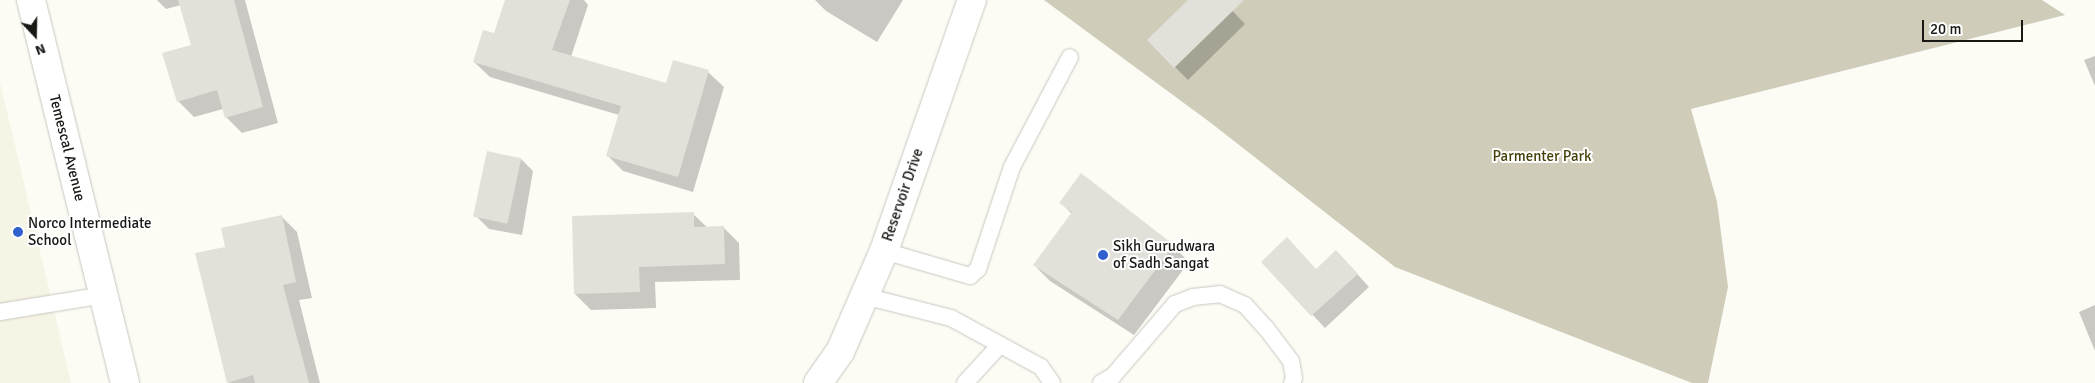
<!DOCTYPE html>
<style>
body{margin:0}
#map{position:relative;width:2095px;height:383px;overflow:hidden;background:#fcfbf4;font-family:Signika,sans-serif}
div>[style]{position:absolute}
.built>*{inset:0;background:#f6f4e4}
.green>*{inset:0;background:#cfcdba}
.shadow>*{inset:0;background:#0003}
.building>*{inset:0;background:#e2e1d9;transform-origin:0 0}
.roads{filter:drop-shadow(0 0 1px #c8c7c0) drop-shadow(0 0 1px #c8c7c0)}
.service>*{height:16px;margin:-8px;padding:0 8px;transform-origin:8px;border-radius:8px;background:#fff}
.minor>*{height:28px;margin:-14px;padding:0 14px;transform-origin:14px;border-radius:14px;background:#fff}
.dots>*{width:14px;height:14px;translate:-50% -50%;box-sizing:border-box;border:2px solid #fff;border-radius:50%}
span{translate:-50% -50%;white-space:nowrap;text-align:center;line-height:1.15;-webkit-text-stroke:4px #fff;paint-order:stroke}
.street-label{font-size:15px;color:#181815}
.park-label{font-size:15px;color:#473f09}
.poi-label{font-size:15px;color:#181815}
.left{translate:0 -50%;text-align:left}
.north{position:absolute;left:10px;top:10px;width:50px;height:50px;-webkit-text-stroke:4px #fff;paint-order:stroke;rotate:159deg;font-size:14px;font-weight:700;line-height:20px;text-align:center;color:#181815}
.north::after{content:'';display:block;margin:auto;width:18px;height:22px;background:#181815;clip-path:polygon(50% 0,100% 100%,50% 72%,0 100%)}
.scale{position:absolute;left:1922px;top:20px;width:101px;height:22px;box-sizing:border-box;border:2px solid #181815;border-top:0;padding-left:6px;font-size:15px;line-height:18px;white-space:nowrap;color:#181815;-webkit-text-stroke:4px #fff;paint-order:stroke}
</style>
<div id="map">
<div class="built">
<i style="clip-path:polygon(0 82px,71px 383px,0 383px)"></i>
</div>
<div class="green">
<i style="clip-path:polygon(1044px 0,2042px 0,2065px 15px,1691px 109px,1717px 202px,1728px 287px,1708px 383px,1692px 383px,1395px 267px,1211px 123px)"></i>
</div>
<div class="shadow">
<i style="clip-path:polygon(157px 0,245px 0,278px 123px,242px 133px,226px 117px,223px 109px,194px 117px,178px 101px,192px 46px,181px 5px,166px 9px)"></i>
<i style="clip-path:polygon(507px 0,584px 0,588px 5px,571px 57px,667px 85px,708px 72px,724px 87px,693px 192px,623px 171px,607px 155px,619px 115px,490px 77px,474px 62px,495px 35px)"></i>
<i style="clip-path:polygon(815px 0,903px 0,877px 42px,826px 11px)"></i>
<i style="clip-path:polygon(1189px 0,1222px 0,1245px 24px,1188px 80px,1148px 40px)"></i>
<i style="clip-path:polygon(2095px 56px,2095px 86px,2084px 60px)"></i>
<i style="clip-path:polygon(521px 159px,533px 171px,522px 235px,489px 229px,476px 216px)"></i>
<i style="clip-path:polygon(1061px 203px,1173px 246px,1189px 262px,1134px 335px,1050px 281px,1034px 265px,1072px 214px)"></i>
<i style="clip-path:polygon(693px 214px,708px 228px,723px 227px,739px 243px,740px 280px,655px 282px,656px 308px,591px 310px,575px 294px)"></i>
<i style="clip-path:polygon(281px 216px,297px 232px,312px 298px,299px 300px,320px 383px,229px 383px,227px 247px)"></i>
<i style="clip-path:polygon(1263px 262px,1317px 270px,1349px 265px,1369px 287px,1325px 328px)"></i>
<i style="clip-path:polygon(2095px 305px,2095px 351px,2079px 312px)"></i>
</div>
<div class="building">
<i style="clip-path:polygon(178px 0,234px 0,263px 107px,225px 118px,217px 90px,177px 102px,162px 53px,191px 45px)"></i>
<i style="clip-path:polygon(505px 0,570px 0,552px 50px,666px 83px,673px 60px,709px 70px,678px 177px,606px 156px,621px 106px,473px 62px,483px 30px,494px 33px)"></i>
<i style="clip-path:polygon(1188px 0,1244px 0,1174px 68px,1147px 40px)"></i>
<i style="left:487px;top:151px;width:35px;height:67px;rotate:12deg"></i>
<i style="clip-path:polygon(1081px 173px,1174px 245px,1118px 320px,1033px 265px,1072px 212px,1059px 203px)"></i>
<i style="clip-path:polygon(694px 212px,694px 227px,724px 226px,725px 264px,639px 267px,640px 292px,574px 294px,572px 216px)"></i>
<i style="clip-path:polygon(282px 215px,296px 282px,283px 285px,309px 383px,255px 383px,253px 375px,227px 383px,195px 253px,225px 247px,221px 228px)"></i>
<i style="clip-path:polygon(1287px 237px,1316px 269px,1336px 250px,1358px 274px,1311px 316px,1261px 262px)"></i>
</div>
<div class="roads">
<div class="service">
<i style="left:884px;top:251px;width:90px;rotate:16.2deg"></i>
<i style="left:970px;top:276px;width:11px;rotate:-41deg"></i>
<i style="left:978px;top:269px;width:108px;rotate:-71.6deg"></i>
<i style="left:1012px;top:167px;width:124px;rotate:-62.2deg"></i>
<i style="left:864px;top:296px;width:90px;rotate:14.2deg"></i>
<i style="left:951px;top:318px;width:102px;rotate:28.6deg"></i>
<i style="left:1041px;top:367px;width:19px;rotate:55deg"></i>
<i style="left:0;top:312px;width:105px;rotate:-9.3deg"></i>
<i style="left:965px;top:383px;width:52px;rotate:-47.4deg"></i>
<i style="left:1101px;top:383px;width:14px;rotate:-30deg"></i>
<i style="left:1113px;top:376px;width:95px;rotate:-49.3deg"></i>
<i style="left:1175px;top:304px;width:19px;rotate:-21deg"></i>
<i style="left:1193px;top:297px;width:27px;rotate:-6deg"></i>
<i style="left:1220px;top:294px;width:27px;rotate:24deg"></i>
<i style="left:1245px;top:305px;width:31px;rotate:48deg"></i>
<i style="left:1266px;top:328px;width:41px;rotate:52.9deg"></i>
<i style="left:1291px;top:361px;width:17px;rotate:80deg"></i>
<i style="left:1294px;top:378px;width:5px;rotate:112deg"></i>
</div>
<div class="minor">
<i style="left:31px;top:0;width:394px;rotate:76.2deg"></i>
<i style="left:818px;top:383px;width:38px;rotate:-55deg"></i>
<i style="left:840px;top:352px;width:110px;rotate:-66.5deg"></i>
<i style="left:884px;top:251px;width:266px;rotate:-70.7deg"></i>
</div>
</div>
<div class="dots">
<i style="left:18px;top:232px;background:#3160cf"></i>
<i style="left:1103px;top:255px;background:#3160cf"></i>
</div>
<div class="street-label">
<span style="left:67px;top:148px;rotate:76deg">Temescal Avenue</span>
<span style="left:903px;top:195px;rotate:-71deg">Reservoir Drive</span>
</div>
<div class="park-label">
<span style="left:1542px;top:157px">Parmenter Park</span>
</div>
<div class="poi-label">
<span class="left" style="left:28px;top:232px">Norco Intermediate<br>School</span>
<span class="left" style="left:1113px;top:255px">Sikh Gurudwara<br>of Sadh Sangat</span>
</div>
<div class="north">N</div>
<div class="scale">20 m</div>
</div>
